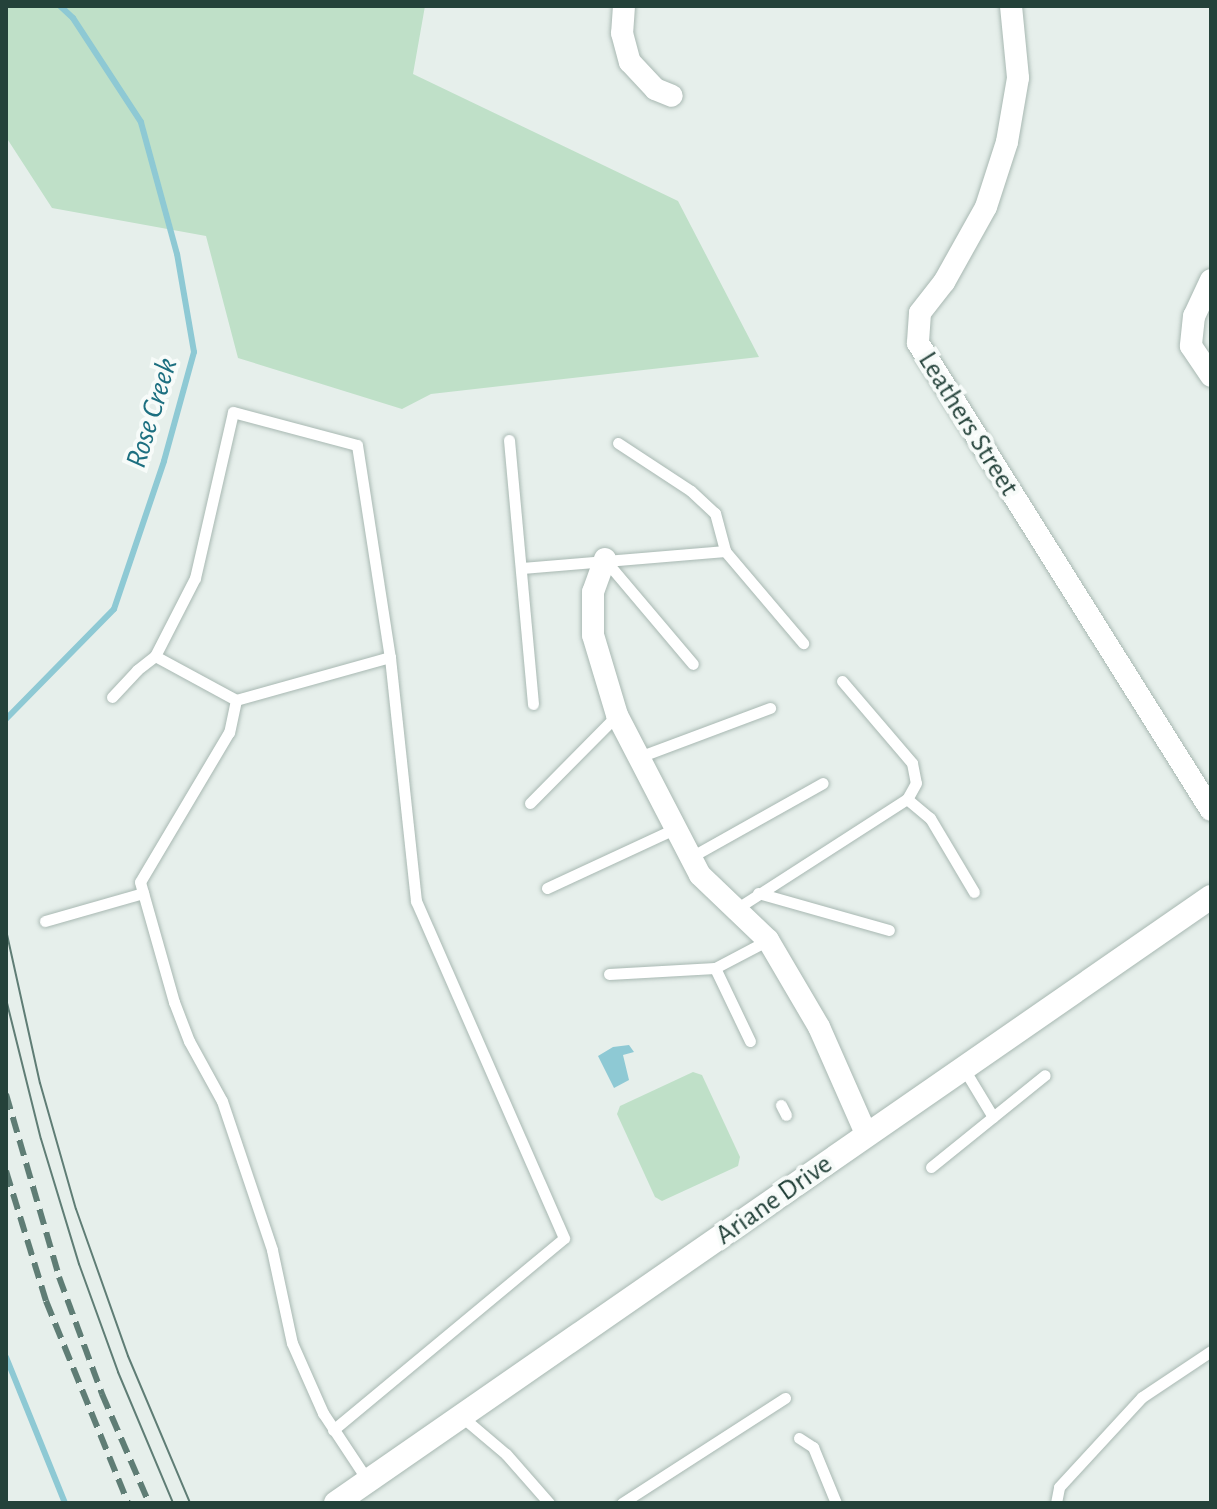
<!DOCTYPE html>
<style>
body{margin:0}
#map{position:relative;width:1217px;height:1509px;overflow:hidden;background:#e6efeb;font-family:"Alegreya Sans",sans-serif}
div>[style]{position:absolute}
.green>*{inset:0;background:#bfe0c8}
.water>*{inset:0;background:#8ec9d4}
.stream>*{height:6px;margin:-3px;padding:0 3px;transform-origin:3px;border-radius:3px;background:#8ec9d4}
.roads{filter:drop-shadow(0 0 2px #a8b8b2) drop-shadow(0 0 2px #a8b8b2)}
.service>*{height:11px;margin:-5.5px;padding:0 5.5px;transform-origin:5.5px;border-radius:5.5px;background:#fff}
.minor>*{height:22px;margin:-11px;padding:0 11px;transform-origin:11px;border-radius:11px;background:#fff}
.tertiary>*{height:24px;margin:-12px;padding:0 12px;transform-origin:12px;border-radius:12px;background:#fff}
.tram>*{height:2px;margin:-1px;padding:0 1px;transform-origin:1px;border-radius:1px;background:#5f7d75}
.rail>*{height:6px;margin-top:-3px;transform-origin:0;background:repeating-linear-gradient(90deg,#5f7d75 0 16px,transparent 0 24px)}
span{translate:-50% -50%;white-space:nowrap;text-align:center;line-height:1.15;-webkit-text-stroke:8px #f7fbf9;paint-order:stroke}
.street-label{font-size:28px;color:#24423a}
.water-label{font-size:30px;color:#1c6f80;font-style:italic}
.frame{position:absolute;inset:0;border:8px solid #24423a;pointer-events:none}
</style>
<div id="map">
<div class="green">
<i style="clip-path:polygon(6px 6px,425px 6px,413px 74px,678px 201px,759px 357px,431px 394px,402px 409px,238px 358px,206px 236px,52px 208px,6px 137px)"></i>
<i style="clip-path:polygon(693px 1072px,702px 1075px,740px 1157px,738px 1166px,662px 1201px,655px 1197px,617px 1114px,620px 1106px)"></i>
</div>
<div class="water">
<i style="clip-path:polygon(629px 1045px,634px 1052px,623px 1055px,629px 1080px,614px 1088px,598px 1056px,613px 1047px)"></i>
</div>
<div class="stream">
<i style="left:6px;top:719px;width:154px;rotate:-45.5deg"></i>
<i style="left:114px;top:609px;width:156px;rotate:-71.3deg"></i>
<i style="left:164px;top:461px;width:113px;rotate:-74.6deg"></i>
<i style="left:194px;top:352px;width:99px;rotate:-99.8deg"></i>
<i style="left:177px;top:254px;width:137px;rotate:-105.3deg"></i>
<i style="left:141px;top:122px;width:124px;rotate:-123.2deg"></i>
<i style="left:73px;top:18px;width:18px;rotate:-137deg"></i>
<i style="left:6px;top:1357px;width:157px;rotate:68deg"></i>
</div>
<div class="roads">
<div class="service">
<i style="left:509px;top:440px;width:265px;rotate:84.8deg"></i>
<i style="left:618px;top:443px;width:87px;rotate:33.3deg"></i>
<i style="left:691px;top:491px;width:33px;rotate:43deg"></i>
<i style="left:715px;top:513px;width:39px;rotate:75deg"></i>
<i style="left:725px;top:551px;width:121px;rotate:49.7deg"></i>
<i style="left:605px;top:560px;width:136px;rotate:49.8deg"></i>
<i style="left:522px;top:568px;width:204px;rotate:-4.8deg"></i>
<i style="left:155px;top:656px;width:92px;rotate:28.5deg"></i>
<i style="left:842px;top:681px;width:108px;rotate:49.5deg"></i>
<i style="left:912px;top:763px;width:20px;rotate:79deg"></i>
<i style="left:916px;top:783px;width:18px;rotate:119deg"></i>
<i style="left:907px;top:799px;width:30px;rotate:40deg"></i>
<i style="left:930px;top:818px;width:86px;rotate:59.3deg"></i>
<i style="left:112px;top:697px;width:37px;rotate:-47deg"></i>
<i style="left:137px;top:670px;width:23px;rotate:-38deg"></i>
<i style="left:155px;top:656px;width:88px;rotate:-62.9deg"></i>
<i style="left:195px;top:578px;width:170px;rotate:-77.1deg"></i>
<i style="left:233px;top:412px;width:128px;rotate:14.9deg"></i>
<i style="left:357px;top:445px;width:215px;rotate:81.2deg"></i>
<i style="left:390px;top:657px;width:160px;rotate:164.4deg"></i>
<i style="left:236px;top:700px;width:33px;rotate:102deg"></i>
<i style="left:229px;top:732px;width:174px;rotate:120.7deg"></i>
<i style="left:140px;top:882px;width:125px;rotate:74.2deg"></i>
<i style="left:174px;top:1002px;width:42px;rotate:69deg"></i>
<i style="left:189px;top:1041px;width:68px;rotate:61.2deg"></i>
<i style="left:222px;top:1101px;width:157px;rotate:71.4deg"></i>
<i style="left:272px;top:1250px;width:95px;rotate:77.9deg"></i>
<i style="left:292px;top:1343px;width:77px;rotate:66.1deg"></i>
<i style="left:323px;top:1413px;width:82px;rotate:56.5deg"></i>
<i style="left:639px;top:757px;width:140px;rotate:-20.5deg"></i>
<i style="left:530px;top:803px;width:124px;rotate:-45.3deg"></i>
<i style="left:691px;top:857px;width:151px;rotate:-29.3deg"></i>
<i style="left:547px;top:888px;width:142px;rotate:-24.9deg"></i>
<i style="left:758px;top:893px;width:136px;rotate:15.8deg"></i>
<i style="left:736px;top:909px;width:203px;rotate:-32.8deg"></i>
<i style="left:45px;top:921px;width:102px;rotate:-15.9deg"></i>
<i style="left:715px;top:968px;width:81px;rotate:64.4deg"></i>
<i style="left:609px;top:974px;width:106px;rotate:-3.2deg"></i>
<i style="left:715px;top:968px;width:60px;rotate:-27.8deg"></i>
<i style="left:964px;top:1069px;width:56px;rotate:58.9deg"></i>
<i style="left:781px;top:1105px;width:11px;rotate:63deg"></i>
<i style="left:931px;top:1167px;width:146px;rotate:-38.9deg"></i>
<i style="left:461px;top:1416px;width:59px;rotate:40.2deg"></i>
<i style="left:506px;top:1454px;width:65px;rotate:48.7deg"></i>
<i style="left:333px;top:1430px;width:300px;rotate:-39.7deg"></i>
<i style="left:564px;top:1238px;width:368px;rotate:-113.7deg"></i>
<i style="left:416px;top:901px;width:245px;rotate:-96.1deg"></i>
<i style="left:799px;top:1438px;width:17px;rotate:33deg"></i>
<i style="left:813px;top:1447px;width:61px;rotate:67.7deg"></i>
<i style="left:622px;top:1503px;width:194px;rotate:-32.8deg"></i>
<i style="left:1056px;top:1503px;width:16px;rotate:-79deg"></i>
<i style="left:1059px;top:1487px;width:122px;rotate:-47.3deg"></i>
<i style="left:1142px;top:1397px;width:83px;rotate:-33.7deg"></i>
</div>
<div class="minor">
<i style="left:624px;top:6px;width:27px;rotate:94deg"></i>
<i style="left:622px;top:33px;width:30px;rotate:75deg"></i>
<i style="left:630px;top:62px;width:37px;rotate:47deg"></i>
<i style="left:655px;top:89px;width:18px;rotate:22deg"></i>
<i style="left:1011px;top:6px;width:72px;rotate:84.4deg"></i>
<i style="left:1018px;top:78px;width:65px;rotate:99.8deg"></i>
<i style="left:1007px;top:142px;width:68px;rotate:107.9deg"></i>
<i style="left:986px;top:207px;width:86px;rotate:119.2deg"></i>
<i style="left:944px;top:282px;width:39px;rotate:128deg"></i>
<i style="left:920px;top:313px;width:30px;rotate:94deg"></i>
<i style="left:918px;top:343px;width:551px;rotate:57.9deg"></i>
<i style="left:1211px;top:280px;width:40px;rotate:115deg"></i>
<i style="left:1194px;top:316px;width:30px;rotate:96deg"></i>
<i style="left:1191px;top:346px;width:36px;rotate:56deg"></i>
<i style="left:605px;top:559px;width:35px;rotate:110deg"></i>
<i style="left:593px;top:592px;width:43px;rotate:90deg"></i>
<i style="left:593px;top:635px;width:84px;rotate:73.3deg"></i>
<i style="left:617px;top:715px;width:180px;rotate:62.6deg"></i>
<i style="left:700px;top:875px;width:94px;rotate:43.7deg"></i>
<i style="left:768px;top:940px;width:101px;rotate:59.6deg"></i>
<i style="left:819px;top:1027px;width:119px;rotate:66.2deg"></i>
</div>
<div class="tertiary">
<i style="left:336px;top:1503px;width:1064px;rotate:-34.71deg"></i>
</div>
</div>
<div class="tram">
<i style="left:6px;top:930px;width:157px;rotate:77.5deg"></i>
<i style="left:40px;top:1083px;width:131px;rotate:74.1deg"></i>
<i style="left:76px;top:1209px;width:156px;rotate:70.5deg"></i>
<i style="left:128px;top:1356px;width:160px;rotate:67.1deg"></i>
<i style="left:6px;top:999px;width:144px;rotate:76deg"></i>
<i style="left:41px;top:1139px;width:131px;rotate:73.1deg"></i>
<i style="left:79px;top:1264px;width:115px;rotate:70.1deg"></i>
<i style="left:118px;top:1372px;width:142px;rotate:67.2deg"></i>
</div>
<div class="rail">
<i style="left:6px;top:1094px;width:191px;rotate:73.8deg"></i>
<i style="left:59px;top:1277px;width:125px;rotate:69.8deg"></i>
<i style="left:102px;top:1394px;width:119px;rotate:66.7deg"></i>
<i style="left:6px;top:1171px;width:136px;rotate:72.9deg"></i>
<i style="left:46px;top:1301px;width:218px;rotate:67.9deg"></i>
</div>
<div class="street-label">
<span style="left:968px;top:424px;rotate:58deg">Leathers Street</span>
<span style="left:774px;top:1200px;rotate:-35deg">Ariane Drive</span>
</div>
<div class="water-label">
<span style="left:152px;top:413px;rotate:-73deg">Rose Creek</span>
</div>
<div class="frame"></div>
</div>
